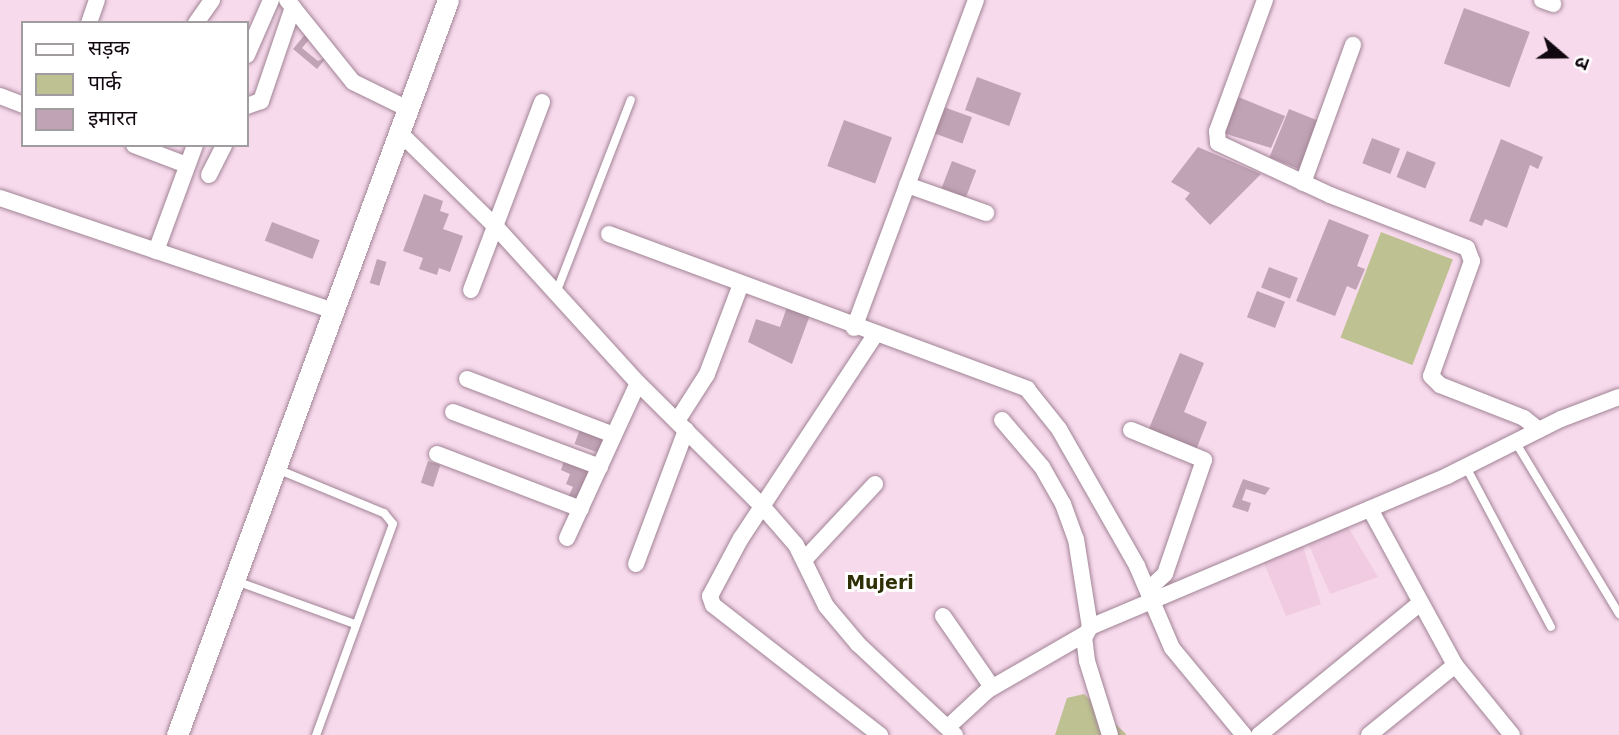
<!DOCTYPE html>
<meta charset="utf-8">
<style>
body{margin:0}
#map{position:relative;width:1619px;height:735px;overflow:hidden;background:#f8daed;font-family:"DejaVu Sans","Noto Sans Devanagari",sans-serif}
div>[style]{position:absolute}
.built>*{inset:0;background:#f0cbe2}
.green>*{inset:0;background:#bec191;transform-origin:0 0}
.building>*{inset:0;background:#c0a3b5;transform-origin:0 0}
.roads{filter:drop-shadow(0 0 2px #a08495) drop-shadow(0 0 2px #a08495)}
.lane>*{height:8px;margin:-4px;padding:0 4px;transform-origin:4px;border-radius:4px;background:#fff}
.street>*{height:16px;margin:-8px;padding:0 8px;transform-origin:8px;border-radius:8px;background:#fff}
.secondary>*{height:21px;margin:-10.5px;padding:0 10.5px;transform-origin:10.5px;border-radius:10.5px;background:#fff}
span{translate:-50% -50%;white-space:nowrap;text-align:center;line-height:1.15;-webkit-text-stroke:6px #fff;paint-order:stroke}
.neighbourhood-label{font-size:19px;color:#2e2f05;font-weight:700}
.legend{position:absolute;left:21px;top:21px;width:228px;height:126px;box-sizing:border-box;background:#fff;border:2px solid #a09c9f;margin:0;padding:9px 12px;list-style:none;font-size:21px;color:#12080f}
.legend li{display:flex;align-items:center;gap:14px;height:35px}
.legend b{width:35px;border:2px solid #a09c9f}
.north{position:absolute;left:1528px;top:21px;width:70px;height:70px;-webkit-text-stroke:5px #fff;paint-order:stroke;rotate:110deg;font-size:19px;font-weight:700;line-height:28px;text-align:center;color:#12080f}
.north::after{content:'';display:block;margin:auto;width:24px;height:32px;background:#12080f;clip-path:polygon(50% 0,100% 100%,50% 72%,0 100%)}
</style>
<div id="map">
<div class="built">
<i style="clip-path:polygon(1347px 525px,1378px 577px,1330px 594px,1308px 543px)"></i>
<i style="clip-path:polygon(1302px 543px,1321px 604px,1286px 616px,1263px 561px)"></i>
</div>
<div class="green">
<i style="left:1381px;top:232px;width:77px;height:113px;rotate:21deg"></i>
<i style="clip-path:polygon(1084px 694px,1126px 734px,1126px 735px,1055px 735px,1067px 698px)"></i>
</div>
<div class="building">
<i style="left:1464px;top:8px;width:70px;height:59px;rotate:20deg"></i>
<i style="clip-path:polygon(307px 32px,312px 36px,302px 48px,318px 61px,327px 57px,317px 69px,293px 49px)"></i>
<i style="left:977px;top:77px;width:47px;height:35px;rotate:20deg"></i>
<i style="clip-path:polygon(1236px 96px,1285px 116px,1271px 148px,1220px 132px)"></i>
<i style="left:941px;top:106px;width:33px;height:28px;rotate:20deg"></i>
<i style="left:1289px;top:109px;width:37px;height:52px;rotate:22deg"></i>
<i style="left:844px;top:120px;width:51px;height:49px;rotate:20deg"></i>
<i style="left:1372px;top:138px;width:30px;height:27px;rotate:21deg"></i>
<i style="clip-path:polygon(1501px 139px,1543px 157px,1538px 169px,1530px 165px,1507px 228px,1485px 219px,1482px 226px,1469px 221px)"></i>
<i style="clip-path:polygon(1198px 147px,1261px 174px,1210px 225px,1185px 199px,1190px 193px,1171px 182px)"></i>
<i style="left:1407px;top:151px;width:31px;height:28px;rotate:22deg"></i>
<i style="left:952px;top:161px;width:26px;height:29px;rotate:21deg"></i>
<i style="clip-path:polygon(424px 194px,443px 201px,440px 211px,449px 214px,443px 229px,463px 236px,450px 272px,439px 268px,437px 275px,419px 269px,423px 258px,403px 251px)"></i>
<i style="clip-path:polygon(1329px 219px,1369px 235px,1357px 266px,1365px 269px,1356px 290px,1347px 286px,1335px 316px,1296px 301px)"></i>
<i style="left:272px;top:222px;width:51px;height:20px;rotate:21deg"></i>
<i style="left:377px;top:259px;width:10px;height:25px;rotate:17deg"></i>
<i style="left:1269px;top:267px;width:31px;height:22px;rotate:21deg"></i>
<i style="left:1257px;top:291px;width:30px;height:28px;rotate:21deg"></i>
<i style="clip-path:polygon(787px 307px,810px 315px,792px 364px,748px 342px,756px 319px,780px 327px)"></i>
<i style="clip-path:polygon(1180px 353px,1204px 363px,1184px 412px,1207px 422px,1196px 450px,1148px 431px)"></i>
<i style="left:580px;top:429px;width:27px;height:16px;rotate:20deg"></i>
<i style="left:428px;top:461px;width:13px;height:23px;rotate:18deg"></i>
<i style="clip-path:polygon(564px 461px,589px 471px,576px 501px,568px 497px,573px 487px,566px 484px,570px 474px,561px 470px)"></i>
<i style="clip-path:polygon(1243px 479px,1270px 488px,1265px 495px,1246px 489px,1242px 500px,1251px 503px,1248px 512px,1232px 507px)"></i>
</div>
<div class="roads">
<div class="lane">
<i style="left:556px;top:293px;width:207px;rotate:-68.8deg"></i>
<i style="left:1516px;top:443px;width:200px;rotate:58.9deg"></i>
<i style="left:1466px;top:467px;width:181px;rotate:62deg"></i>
<i style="left:277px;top:469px;width:116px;rotate:22.4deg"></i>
<i style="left:384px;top:513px;width:14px;rotate:51deg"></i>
<i style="left:393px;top:524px;width:225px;rotate:110deg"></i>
<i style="left:236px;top:581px;width:127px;rotate:19.9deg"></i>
</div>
<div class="street">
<i style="left:287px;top:0;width:105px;rotate:51.2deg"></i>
<i style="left:353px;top:82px;width:61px;rotate:26.1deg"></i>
<i style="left:1265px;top:0;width:140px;rotate:110.1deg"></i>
<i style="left:1217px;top:131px;width:12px;rotate:85deg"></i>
<i style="left:1218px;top:143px;width:123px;rotate:24.9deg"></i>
<i style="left:1330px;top:195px;width:147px;rotate:21.1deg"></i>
<i style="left:1467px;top:248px;width:14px;rotate:69deg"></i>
<i style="left:1472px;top:261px;width:122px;rotate:109.6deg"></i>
<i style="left:1431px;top:376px;width:13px;rotate:45deg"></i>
<i style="left:1440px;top:385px;width:90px;rotate:21.4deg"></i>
<i style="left:1524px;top:418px;width:19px;rotate:39deg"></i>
<i style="left:1542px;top:0;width:12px;rotate:20deg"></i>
<i style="left:89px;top:23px;width:24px;rotate:-71deg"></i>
<i style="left:196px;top:23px;width:28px;rotate:-55deg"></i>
<i style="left:247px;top:55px;width:60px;rotate:-66.4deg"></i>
<i style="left:0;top:96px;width:25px;rotate:21deg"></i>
<i style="left:247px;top:106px;width:15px;rotate:-20deg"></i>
<i style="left:261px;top:101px;width:99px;rotate:-71.2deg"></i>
<i style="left:399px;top:132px;width:136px;rotate:44.4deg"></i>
<i style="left:496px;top:227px;width:211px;rotate:47.7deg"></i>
<i style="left:638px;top:383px;width:176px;rotate:44.8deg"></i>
<i style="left:763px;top:507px;width:50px;rotate:49deg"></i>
<i style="left:796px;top:545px;width:68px;rotate:63.8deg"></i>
<i style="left:826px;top:606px;width:50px;rotate:49.9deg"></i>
<i style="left:858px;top:644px;width:133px;rotate:43.2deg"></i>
<i style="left:134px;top:145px;width:57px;rotate:20.7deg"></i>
<i style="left:209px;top:175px;width:34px;rotate:-63deg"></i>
<i style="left:1303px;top:183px;width:147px;rotate:-70.1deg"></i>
<i style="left:907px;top:185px;width:84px;rotate:19.5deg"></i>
<i style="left:0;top:198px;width:353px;rotate:18.7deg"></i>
<i style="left:609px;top:234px;width:446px;rotate:20.3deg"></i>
<i style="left:1027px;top:389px;width:51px;rotate:51.3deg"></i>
<i style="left:1059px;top:429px;width:158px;rotate:60.3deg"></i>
<i style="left:1137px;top:566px;width:89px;rotate:66.9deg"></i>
<i style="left:1172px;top:648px;width:113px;rotate:50.4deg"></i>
<i style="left:156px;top:251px;width:113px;rotate:-69.8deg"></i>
<i style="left:471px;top:290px;width:201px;rotate:-69.3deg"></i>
<i style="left:854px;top:328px;width:350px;rotate:-69.6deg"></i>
<i style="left:875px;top:335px;width:243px;rotate:123.4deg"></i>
<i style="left:741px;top:538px;width:66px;rotate:118.1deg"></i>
<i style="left:710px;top:596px;width:9px;rotate:72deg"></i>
<i style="left:713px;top:605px;width:212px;rotate:37.9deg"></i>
<i style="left:467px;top:379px;width:157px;rotate:20.9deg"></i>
<i style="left:453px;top:412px;width:157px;rotate:20.5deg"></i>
<i style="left:1002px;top:420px;width:62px;rotate:49.6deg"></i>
<i style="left:1042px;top:467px;width:43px;rotate:60.4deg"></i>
<i style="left:1063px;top:504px;width:37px;rotate:70deg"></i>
<i style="left:1076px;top:539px;width:89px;rotate:81deg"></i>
<i style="left:677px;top:421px;width:56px;rotate:-57.4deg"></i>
<i style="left:707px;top:374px;width:96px;rotate:-69.3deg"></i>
<i style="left:1131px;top:430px;width:79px;rotate:22.3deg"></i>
<i style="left:1204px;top:460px;width:120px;rotate:108.9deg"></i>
<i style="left:1165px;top:574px;width:22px;rotate:137deg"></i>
<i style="left:437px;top:454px;width:154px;rotate:20.9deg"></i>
<i style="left:1370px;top:509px;width:178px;rotate:61.4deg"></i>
<i style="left:1455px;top:665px;width:90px;rotate:50.8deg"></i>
<i style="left:567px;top:538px;width:170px;rotate:-65.4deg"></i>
<i style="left:804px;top:560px;width:104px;rotate:-46.9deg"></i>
<i style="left:636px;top:564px;width:143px;rotate:-69.5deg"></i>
<i style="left:943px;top:616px;width:86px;rotate:55.4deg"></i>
<i style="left:948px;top:727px;width:54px;rotate:-42.8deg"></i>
<i style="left:988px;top:690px;width:112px;rotate:-30deg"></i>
<i style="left:1110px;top:735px;width:77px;rotate:-107.3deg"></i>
<i style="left:1087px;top:661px;width:23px;rotate:-97deg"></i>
<i style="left:1084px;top:638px;width:13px;rotate:-61deg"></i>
<i style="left:1090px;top:627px;width:388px;rotate:-22.9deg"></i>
<i style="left:1447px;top:476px;width:127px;rotate:-26.6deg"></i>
<i style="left:1561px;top:419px;width:62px;rotate:-20.8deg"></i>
<i style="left:1259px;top:735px;width:208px;rotate:-39.3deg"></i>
<i style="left:1369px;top:735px;width:111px;rotate:-39.1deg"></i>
</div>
<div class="secondary">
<i style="left:177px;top:735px;width:783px;rotate:-69.76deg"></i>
</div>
</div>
<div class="neighbourhood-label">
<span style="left:880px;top:583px">Mujeri</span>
</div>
<ul class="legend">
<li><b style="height:9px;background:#fff"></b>सड़क</li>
<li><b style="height:19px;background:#bec191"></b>पार्क</li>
<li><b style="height:19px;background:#c0a3b5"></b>इमारत</li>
</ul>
<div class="north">उ</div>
</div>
